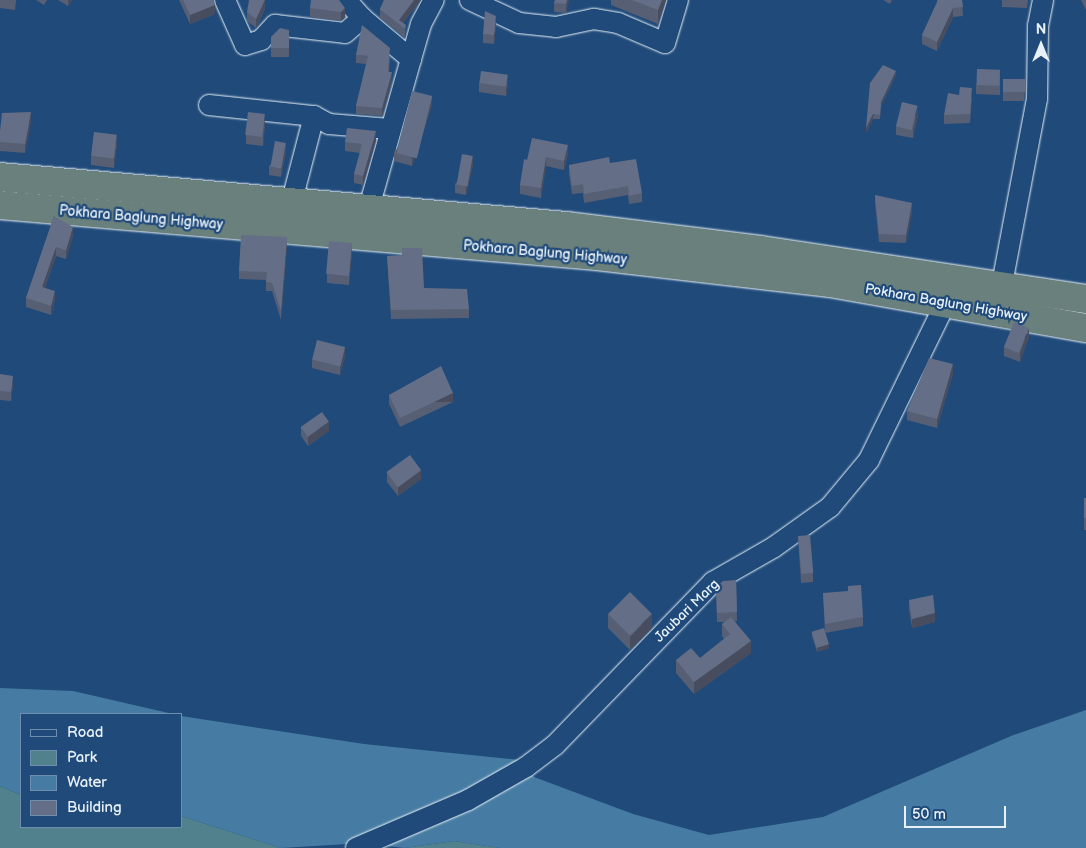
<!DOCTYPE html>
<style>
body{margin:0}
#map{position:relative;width:1086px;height:848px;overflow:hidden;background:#1f4a7a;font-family:"Balsamiq Sans",sans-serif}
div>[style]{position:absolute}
.green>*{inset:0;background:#50818c}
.water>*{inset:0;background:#467ca3}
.roads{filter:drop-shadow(0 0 1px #e8f1f8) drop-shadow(0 0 1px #e8f1f8)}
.minor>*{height:20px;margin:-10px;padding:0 10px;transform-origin:10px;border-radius:10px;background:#1f4a7a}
.highway>*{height:28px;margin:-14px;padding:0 14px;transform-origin:14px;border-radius:14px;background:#6a807c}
.wall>*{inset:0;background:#575f74}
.shaded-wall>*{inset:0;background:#474d5e;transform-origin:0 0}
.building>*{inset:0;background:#656e87;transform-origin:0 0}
span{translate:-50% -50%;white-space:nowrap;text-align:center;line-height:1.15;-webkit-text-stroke:4.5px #1f4a7a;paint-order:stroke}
.street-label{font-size:14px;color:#e8f1f8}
.legend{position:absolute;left:20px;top:713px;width:162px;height:115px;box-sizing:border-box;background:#1f4a7a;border:1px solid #6f8dac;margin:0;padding:6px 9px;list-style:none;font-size:15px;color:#e8f1f8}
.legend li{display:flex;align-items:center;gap:10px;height:25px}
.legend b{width:25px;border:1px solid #6f8dac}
.north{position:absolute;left:1016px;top:20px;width:50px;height:50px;-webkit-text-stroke:4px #1f4a7a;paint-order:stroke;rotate:0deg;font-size:14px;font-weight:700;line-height:20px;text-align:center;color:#e8f1f8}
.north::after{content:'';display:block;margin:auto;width:18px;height:22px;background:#e8f1f8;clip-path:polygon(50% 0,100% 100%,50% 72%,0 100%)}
.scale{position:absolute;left:904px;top:806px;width:102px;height:22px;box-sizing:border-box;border:2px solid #e8f1f8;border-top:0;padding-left:6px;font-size:15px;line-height:18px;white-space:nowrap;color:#e8f1f8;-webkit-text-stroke:4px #1f4a7a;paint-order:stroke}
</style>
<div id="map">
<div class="green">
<i style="clip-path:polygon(0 786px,21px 795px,21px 827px,181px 827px,181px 816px,281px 848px,0 848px)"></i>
<i style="clip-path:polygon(454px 841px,501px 848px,404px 848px)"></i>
</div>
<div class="water">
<i style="clip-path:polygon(0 688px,73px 691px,173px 714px,21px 714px,21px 795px,0 786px)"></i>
<i style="clip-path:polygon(1086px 710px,1086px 848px,501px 848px,454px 841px,404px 848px,364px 843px,281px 848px,181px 816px,181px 716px,364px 744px,521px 760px,534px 777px,633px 814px,709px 835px,823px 817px,1011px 736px)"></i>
</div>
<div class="roads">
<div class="minor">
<i style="left:225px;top:0;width:49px;rotate:66deg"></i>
<i style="left:245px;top:45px;width:17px;rotate:-17deg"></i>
<i style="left:261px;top:40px;width:21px;rotate:-47deg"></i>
<i style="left:275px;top:25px;width:70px;rotate:6.5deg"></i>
<i style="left:345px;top:33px;width:23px;rotate:-41deg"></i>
<i style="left:362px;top:18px;width:64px;rotate:39.9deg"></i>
<i style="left:411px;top:59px;width:158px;rotate:105.8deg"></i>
<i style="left:346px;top:0;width:24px;rotate:48deg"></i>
<i style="left:470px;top:0;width:54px;rotate:25.1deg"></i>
<i style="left:519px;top:23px;width:37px;rotate:6deg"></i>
<i style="left:556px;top:27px;width:39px;rotate:-12deg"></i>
<i style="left:594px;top:19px;width:24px;rotate:9deg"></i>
<i style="left:618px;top:23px;width:51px;rotate:23.1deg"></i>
<i style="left:665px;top:43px;width:45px;rotate:-73.2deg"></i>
<i style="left:411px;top:59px;width:36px;rotate:-74deg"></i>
<i style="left:421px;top:24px;width:27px;rotate:-62deg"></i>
<i style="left:209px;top:105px;width:106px;rotate:6deg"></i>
<i style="left:314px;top:116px;width:91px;rotate:104.6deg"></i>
<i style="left:314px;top:116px;width:17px;rotate:28deg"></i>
<i style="left:329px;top:124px;width:61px;rotate:4.7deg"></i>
<i style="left:1002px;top:284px;width:188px;rotate:-79.3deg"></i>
<i style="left:1037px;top:99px;width:73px;rotate:-89.2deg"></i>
<i style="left:1038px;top:26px;width:26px;rotate:-79deg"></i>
<i style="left:356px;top:848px;width:122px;rotate:-23.2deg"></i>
<i style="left:468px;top:800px;width:67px;rotate:-29.6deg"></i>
<i style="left:526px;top:767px;width:36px;rotate:-37deg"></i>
<i style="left:555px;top:745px;width:227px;rotate:-45.9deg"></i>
<i style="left:713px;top:582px;width:70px;rotate:-29.8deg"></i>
<i style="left:774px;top:547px;width:69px;rotate:-35.5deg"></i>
<i style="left:830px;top:507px;width:61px;rotate:-50.3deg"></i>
<i style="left:869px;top:460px;width:176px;rotate:-64deg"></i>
</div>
<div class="highway">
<i style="left:0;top:177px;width:568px;rotate:4.95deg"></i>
<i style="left:566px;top:226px;width:196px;rotate:7deg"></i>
<i style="left:761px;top:250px;width:329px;rotate:8.6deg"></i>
<i style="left:0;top:205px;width:599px;rotate:4.88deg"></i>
<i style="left:597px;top:256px;width:235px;rotate:6.6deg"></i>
<i style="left:830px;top:283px;width:260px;rotate:10deg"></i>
</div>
</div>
<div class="wall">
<i style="clip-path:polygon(0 0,16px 0,15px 10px,0 8px)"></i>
<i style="clip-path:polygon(36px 0,47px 0,44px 5px)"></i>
<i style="clip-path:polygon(58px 0,72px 0,68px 6px)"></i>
<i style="clip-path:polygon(179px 0,213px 0,215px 14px,190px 24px)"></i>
<i style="clip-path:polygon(339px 0,345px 17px,341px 21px,310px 17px,310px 8px)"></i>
<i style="clip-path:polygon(384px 0,421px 0,403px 23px,406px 34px,405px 38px,380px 18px,380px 9px)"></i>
<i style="clip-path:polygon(569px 0,566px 13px,554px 12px,554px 3px)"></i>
<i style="clip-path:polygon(611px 0,666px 0,658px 24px,611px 5px)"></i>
<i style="clip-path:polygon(883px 0,892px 0,890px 4px)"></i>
<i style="clip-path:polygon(937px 0,962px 0,963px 16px,953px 17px,937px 51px,922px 44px,922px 35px,937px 3px)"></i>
<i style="clip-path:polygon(1002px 0,1028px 0,1027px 8px,1002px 7px)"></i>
<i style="clip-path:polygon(1081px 0,1086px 0,1086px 10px)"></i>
<i style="clip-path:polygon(265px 9px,256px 28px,247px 21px,247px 12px)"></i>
<i style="clip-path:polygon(496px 25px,494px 44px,483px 43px,483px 34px)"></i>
<i style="clip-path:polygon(289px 30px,289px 57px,271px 57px,271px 48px)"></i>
<i style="clip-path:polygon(356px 55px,390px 57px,389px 72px,392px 81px,382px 116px,356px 114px,356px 106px,366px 64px,356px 63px)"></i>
<i style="clip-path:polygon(1000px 70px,1000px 95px,976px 94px,976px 85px)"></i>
<i style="clip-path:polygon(896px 75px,881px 106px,880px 119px,873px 119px,866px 133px,866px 128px)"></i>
<i style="clip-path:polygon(1003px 79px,1025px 88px,1024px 101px,1003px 101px)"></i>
<i style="clip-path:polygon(479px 83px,508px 84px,506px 96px,479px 92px)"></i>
<i style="clip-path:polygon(972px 97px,970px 123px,944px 124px,944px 115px)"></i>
<i style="clip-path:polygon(432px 105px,412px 166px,394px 161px,394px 152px)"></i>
<i style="clip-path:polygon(918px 115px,913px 138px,896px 135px,896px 126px)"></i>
<i style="clip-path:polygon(31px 121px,25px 153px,0 151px,0 131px)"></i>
<i style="clip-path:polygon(265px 123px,263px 146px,246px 144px,246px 135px)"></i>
<i style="clip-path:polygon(376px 140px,363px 185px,354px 183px,354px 174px,360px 153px,345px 151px,345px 142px)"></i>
<i style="clip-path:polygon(117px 144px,114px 168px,91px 165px,91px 156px)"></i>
<i style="clip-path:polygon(286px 152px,281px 177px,269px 175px,269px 166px)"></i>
<i style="clip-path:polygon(568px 154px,564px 170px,546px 166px,541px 198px,520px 194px,520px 185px,527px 160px)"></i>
<i style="clip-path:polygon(610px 163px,642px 193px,642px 202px,629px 204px,628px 195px,584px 203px,583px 193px,572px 194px,569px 174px,569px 165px)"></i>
<i style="clip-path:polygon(473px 165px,466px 195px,455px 193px,455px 184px)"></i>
<i style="clip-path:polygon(875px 195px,912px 212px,906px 243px,879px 242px,875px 203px)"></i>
<i style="clip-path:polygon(54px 216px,73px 236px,66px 259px,56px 256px,45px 288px,55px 300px,51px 315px,26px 307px,26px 298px)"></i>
<i style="clip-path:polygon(287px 245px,281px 320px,272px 291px,266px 291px,266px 280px,239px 279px,239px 271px)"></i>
<i style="clip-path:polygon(352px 252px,349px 285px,327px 283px,327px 274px)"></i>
<i style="clip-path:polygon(387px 256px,424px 288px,469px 309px,469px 318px,391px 319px)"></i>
<i style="clip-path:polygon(1029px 337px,1020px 362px,1004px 356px,1004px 347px)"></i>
<i style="clip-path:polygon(345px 356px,340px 375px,312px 368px,312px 359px)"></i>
<i style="clip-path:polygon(953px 373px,937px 428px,907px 420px,907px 411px)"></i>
<i style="clip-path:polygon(0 374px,13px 385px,11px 401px,0 400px)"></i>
<i style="clip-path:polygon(389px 395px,453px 402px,400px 427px,389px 404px)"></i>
<i style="clip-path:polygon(301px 427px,329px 431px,308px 446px,301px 436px)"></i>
<i style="clip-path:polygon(387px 473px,421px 479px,398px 496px,387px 482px)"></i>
<i style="clip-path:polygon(1086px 498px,1086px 530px,1084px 530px,1084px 518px)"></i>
<i style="clip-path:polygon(798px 536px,813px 573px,813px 582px,801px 583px)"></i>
<i style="clip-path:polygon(736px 580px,737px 621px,735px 621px,751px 653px,694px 694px,676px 673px,676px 660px,700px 658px,724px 639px,722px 636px,722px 624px,725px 622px,717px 622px,716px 587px)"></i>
<i style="clip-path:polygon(823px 593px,863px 617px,863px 626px,825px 633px)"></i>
<i style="clip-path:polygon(909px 600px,935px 622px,912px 628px,909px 609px)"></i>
<i style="clip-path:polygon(608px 614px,652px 628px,630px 650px,608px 628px)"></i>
<i style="clip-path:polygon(812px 632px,829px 648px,817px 652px,812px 636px)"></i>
</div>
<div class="shaded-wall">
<i style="clip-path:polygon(68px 0,72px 0,68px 6px)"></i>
<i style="clip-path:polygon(265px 0,265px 9px,256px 28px,256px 19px)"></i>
<i style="clip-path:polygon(414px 0,421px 0,401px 26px,399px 20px)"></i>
<i style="clip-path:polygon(567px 0,569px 0,566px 13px,566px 4px)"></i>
<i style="clip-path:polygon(662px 0,666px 0,658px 24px,658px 10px)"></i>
<i style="clip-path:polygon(215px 5px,215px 14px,190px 24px,190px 15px)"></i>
<i style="clip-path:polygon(345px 8px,345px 17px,341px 21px,341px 12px)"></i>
<i style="clip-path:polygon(953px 8px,953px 17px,937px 51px,937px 42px)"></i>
<i style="clip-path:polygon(496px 16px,496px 25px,494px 44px,494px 35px)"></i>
<i style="clip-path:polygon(406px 25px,406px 34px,405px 38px,405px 29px)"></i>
<i style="clip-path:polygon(896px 71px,896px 75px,881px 106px,880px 119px,881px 102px)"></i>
<i style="clip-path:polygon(392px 72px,392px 81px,382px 116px,382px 108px)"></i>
<i style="clip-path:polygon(508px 75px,508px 84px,506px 96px,506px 87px)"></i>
<i style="clip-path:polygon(432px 96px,432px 105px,412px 166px,412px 157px)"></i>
<i style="clip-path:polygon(918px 106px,918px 115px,913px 138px,913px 129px)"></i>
<i style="clip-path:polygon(31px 112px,31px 121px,25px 153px,25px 144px)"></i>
<i style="clip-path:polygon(265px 114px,265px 123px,263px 146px,263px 137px)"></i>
<i style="clip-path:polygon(873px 114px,873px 119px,866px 133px,866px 128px)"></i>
<i style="clip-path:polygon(376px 131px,376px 140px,363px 185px,363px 176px)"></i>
<i style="clip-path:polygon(117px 135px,117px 144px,114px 168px,114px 159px)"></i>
<i style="clip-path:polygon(286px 143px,286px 152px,281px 177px,281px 168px)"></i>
<i style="clip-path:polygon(568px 145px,568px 154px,564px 170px,564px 161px)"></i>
<i style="clip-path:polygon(473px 156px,473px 165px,466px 195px,466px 186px)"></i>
<i style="clip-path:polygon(546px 157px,546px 166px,541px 198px,541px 188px)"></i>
<i style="clip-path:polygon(912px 203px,912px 212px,906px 243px,906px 235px)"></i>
<i style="clip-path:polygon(73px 227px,73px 236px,66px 259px,66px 250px)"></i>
<i style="clip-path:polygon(287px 237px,287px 245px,281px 320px,281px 311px)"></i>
<i style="clip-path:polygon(352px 243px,352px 252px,349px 285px,349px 276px)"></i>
<i style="clip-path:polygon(56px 247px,56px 256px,42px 296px,42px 287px)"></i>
<i style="clip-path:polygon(55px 291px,55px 300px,51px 315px,51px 306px)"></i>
<i style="clip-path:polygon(1029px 328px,1029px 337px,1020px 362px,1020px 353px)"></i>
<i style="clip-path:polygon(345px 347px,345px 356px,340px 375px,340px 366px)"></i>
<i style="clip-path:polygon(953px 364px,953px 373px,937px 428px,937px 419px)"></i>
<i style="clip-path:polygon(13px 376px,13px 385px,11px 401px,11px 392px)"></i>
<i style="left:453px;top:393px;width:9px;height:59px;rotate:90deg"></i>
<i style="clip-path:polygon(329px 422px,329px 431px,308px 446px,308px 437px)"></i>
<i style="clip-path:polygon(421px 470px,421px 479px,398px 496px,398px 487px)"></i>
<i style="clip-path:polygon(935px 613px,935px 622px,912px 628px,912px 619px)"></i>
<i style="clip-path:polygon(652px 614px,652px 628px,630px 650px,630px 637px)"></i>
<i style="clip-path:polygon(751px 641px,751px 653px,694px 694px,694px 682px)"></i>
<i style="clip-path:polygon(829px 644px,829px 648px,817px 652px,817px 647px)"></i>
</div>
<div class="building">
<i style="clip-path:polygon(183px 0,213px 0,215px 5px,190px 15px)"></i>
<i style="clip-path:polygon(249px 0,265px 0,256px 19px,247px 12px)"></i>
<i style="clip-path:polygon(311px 0,339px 0,345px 8px,341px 12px,310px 8px)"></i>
<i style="clip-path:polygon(384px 0,414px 0,399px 20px,406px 25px,405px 29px,380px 9px)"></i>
<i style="clip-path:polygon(555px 0,567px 0,566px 4px,554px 3px)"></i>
<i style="clip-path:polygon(632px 0,662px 0,658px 10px)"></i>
<i style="clip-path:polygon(938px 0,962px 0,963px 7px,953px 8px,937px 42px,922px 35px)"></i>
<i style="clip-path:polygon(485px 11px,496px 16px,494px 35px,483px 34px)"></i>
<i style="clip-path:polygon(362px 25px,390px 48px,388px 72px,392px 72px,382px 108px,356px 106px,368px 56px,356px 55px)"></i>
<i style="clip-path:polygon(280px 28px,289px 30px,289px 48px,271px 48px,271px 37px)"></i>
<i style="clip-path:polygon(883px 65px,896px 71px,881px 102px,880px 115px,873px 114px,866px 128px,870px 83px)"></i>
<i style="left:977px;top:69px;width:23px;height:16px;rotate:2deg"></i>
<i style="left:481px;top:71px;width:27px;height:12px;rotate:8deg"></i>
<i style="left:1003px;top:79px;width:22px;height:13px"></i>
<i style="clip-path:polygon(960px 87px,972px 88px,970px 114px,944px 115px,948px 93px,959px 95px)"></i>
<i style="left:412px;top:91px;width:21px;height:64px;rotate:14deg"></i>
<i style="left:902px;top:102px;width:16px;height:25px;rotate:14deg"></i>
<i style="clip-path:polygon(31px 112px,25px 144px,0 142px,0 131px,2px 113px)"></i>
<i style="left:248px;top:112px;width:17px;height:23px;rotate:7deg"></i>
<i style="clip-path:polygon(347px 128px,376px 131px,363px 176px,354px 174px,362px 144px,345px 142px)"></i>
<i style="left:94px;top:132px;width:23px;height:24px;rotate:7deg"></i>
<i style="clip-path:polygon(532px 138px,568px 145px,564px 161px,546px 157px,541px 188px,520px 185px,524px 159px,527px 160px)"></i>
<i style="left:275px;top:141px;width:11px;height:26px;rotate:10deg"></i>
<i style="left:462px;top:154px;width:11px;height:31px;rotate:10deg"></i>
<i style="clip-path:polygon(609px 157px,610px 163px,636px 159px,642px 193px,629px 196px,628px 186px,584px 194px,583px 184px,572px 186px,569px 165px)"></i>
<i style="clip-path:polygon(875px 195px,912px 203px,906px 235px,879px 234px)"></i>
<i style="clip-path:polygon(54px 216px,73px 227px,66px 250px,56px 247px,42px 287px,55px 291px,51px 306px,26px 298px)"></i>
<i style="clip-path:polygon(241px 235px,287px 237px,281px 311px,272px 283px,266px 282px,267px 272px,239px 271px)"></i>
<i style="left:329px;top:241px;width:23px;height:33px;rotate:5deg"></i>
<i style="clip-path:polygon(402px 248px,422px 248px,424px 288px,467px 289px,469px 309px,391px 310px,387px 256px,402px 255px)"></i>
<i style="left:1014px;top:322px;width:16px;height:27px;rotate:22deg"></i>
<i style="left:317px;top:340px;width:29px;height:20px;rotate:14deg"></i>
<i style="clip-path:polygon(929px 358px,953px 364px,937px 419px,907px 411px)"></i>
<i style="clip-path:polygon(441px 366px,453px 393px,400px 418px,389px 395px)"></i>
<i style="clip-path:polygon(0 374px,13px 376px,11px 392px,0 391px)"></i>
<i style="left:322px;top:412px;width:12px;height:26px;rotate:55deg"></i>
<i style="left:410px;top:455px;width:19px;height:29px;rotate:54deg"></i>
<i style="left:1084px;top:498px;width:2px;height:20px"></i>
<i style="left:810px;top:535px;width:38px;height:12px;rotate:85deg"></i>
<i style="clip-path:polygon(736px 580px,737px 612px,717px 613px,716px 587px,723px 581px)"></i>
<i style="clip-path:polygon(861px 585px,863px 617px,825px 624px,823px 593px,848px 591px,848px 586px)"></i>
<i style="left:630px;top:592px;width:31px;height:31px;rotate:45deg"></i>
<i style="clip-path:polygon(933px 595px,935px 613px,912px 619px,909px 600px)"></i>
<i style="clip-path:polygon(731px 617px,751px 641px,694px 682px,676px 660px,691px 648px,700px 658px,730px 634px,722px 624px)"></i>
<i style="left:824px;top:628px;width:17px;height:13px;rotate:73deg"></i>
</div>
<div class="street-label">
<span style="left:141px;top:218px;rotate:5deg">Pokhara Baglung Highway</span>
<span style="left:545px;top:253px;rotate:5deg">Pokhara Baglung Highway</span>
<span style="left:946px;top:303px;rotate:10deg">Pokhara Baglung Highway</span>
<span style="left:687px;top:611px;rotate:-44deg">Jaubari Marg</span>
</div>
<ul class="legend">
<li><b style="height:6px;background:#1f4a7a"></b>Road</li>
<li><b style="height:14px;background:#50818c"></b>Park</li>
<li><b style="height:14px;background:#467ca3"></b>Water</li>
<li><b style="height:14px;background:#656e87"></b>Building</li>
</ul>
<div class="north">N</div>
<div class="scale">50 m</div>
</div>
